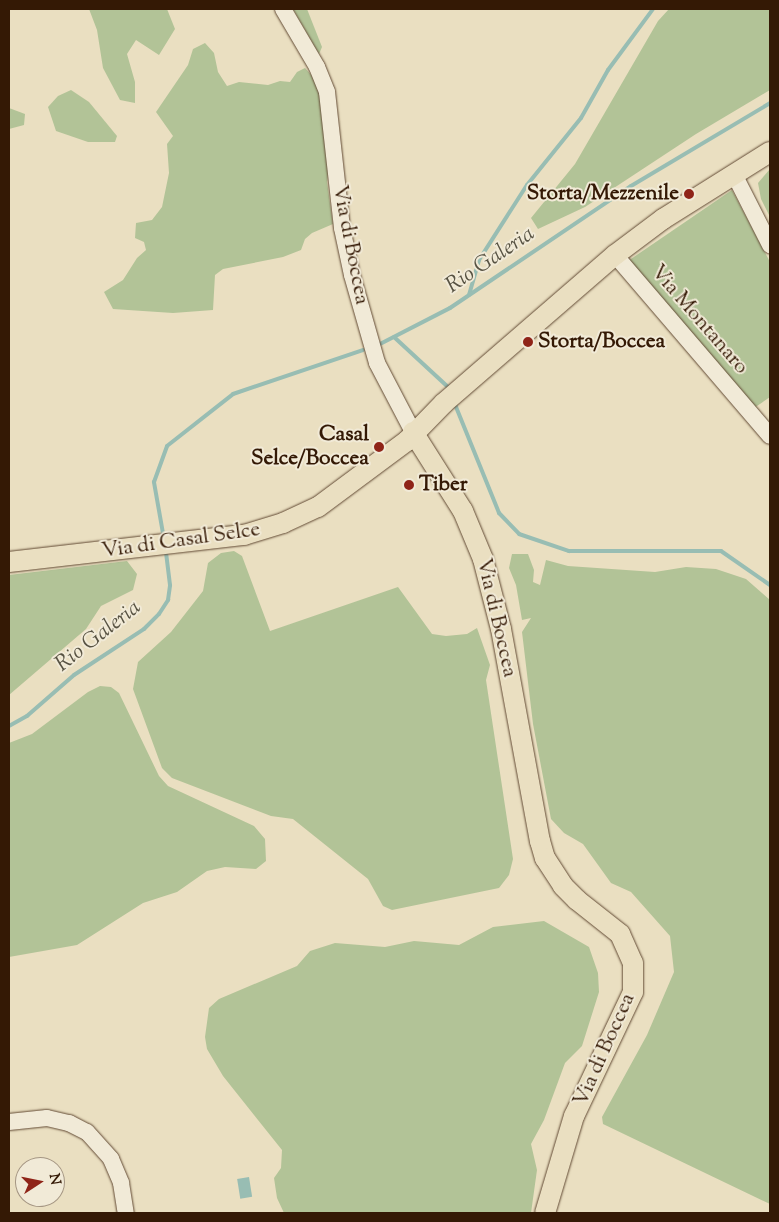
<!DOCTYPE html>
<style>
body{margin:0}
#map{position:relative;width:779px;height:1222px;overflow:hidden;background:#eadfc1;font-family:"Sorts Mill Goudy",serif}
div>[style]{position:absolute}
.green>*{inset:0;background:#b2c397}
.water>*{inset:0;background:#98bdb3;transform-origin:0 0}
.stream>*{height:4px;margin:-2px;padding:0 2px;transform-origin:2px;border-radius:2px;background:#98bdb3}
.roads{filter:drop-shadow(0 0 1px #624a34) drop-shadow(0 0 1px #624a34)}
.minor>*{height:16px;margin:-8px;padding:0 8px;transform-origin:8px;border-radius:8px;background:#f1ead7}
.major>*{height:20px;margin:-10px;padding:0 10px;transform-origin:10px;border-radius:10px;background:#eadfc1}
.dots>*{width:14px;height:14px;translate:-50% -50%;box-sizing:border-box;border:2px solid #f1ead7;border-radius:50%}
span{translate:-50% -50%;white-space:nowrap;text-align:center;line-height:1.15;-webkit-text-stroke:4px #f1ead7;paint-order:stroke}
.poi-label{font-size:21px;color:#341905;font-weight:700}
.right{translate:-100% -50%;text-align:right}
.left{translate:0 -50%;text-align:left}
.street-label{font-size:21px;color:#341905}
.water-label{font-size:22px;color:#575242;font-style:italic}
.frame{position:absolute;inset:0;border:10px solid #341905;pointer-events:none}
.north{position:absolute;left:15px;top:1157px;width:50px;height:50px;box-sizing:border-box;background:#f1ead7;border:1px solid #a59683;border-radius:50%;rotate:79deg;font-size:14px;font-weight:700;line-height:20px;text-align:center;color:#341905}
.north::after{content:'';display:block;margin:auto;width:18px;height:22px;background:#8f2418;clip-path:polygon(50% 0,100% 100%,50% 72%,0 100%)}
</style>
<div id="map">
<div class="green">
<i style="clip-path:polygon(89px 9px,167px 9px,175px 29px,159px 55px,136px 40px,127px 54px,135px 82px,135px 103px,120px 100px,103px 68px,97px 30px)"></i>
<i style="clip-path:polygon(293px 9px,307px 9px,322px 47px,319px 54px)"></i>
<i style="clip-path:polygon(669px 9px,770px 9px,770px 90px,696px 134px,585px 207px,538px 229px,531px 218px,575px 164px,658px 21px)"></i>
<i style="clip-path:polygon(205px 43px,214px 53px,218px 72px,227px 86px,239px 82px,268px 85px,280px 81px,290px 82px,297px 72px,305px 68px,314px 78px,321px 98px,330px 156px,327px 182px,333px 224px,312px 233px,305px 239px,301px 250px,283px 257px,223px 269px,215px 275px,213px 310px,173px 313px,113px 309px,104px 292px,123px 280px,137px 258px,146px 250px,144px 242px,135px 238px,136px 223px,152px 220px,162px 207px,169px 173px,167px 144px,173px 136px,156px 112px,188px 65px,193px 49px)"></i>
<i style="clip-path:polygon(71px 90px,89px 102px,117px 136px,115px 142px,88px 142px,56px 131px,48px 107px,58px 96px)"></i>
<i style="clip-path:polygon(9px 108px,25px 114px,24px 125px,9px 129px)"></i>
<i style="clip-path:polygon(770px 169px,770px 217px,761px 199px,758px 183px)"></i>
<i style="clip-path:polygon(732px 190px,770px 262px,770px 397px,754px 408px,628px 261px)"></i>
<i style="clip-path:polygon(234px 551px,242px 556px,270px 631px,398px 587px,432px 634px,446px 636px,467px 634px,477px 628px,490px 665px,486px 680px,513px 859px,509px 875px,499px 888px,392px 910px,383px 906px,368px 879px,293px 819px,271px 816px,172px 778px,162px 768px,133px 689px,138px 662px,171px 632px,203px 591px,208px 563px,221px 553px)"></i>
<i style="clip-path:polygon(512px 554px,528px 554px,534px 570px,533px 582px,540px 585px,546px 560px,568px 566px,655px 572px,686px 567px,716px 569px,746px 579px,770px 600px,770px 1204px,603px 1124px,602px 1117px,647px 1035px,674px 972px,670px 936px,631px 892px,611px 883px,583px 844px,564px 833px,551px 819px,533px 724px,522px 632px,531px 618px,522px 620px,516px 585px,509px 568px)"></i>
<i style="clip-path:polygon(127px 561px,137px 574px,133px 590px,101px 606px,86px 629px,9px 695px,9px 575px)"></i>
<i style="clip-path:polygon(100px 686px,111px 687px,119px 693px,159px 776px,168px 786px,254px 826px,265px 839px,266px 861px,256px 869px,225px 867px,207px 871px,177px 892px,143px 903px,77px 945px,9px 957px,9px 743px,32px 734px,88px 692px)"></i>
<i style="clip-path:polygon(544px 921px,589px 947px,598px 973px,599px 992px,582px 1046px,565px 1063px,544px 1120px,531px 1144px,537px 1170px,531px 1213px,284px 1213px,277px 1198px,274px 1178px,281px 1168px,282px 1150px,223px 1076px,207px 1049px,205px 1037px,209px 1008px,219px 999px,297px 966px,310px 951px,335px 943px,385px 947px,414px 941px,459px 945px,493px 927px)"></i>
</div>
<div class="water">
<i style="left:249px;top:1177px;width:20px;height:12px;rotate:81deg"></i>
</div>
<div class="stream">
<i style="left:469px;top:295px;width:36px;rotate:-74deg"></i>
<i style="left:479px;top:260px;width:89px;rotate:-57.4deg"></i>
<i style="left:527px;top:185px;width:86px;rotate:-51.1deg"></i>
<i style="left:581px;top:118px;width:55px;rotate:-60.6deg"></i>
<i style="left:608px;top:70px;width:76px;rotate:-53.6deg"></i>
<i style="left:394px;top:337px;width:74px;rotate:42.8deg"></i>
<i style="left:380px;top:344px;width:79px;rotate:-27.2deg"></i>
<i style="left:450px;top:308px;width:218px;rotate:-34deg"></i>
<i style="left:631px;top:186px;width:162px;rotate:-30.8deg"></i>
<i style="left:454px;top:402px;width:120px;rotate:67.9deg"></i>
<i style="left:499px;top:513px;width:29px;rotate:46deg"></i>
<i style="left:519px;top:534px;width:53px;rotate:18.8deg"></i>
<i style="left:569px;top:551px;width:152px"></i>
<i style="left:721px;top:551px;width:60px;rotate:34.8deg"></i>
<i style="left:164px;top:539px;width:58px;rotate:-100deg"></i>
<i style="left:154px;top:482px;width:38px;rotate:-70deg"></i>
<i style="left:167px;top:446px;width:84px;rotate:-38.2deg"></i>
<i style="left:233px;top:394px;width:137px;rotate:-18.7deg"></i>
<i style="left:9px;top:726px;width:21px;rotate:-29deg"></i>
<i style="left:27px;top:716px;width:62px;rotate:-41.1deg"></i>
<i style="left:74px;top:675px;width:84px;rotate:-33.3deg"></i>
<i style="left:144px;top:629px;width:21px;rotate:-45deg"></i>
<i style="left:159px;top:614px;width:17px;rotate:-57deg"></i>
<i style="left:168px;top:600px;width:15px;rotate:-82deg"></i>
<i style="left:170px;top:585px;width:34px;rotate:-97deg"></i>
</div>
<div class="roads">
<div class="minor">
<i style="left:283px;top:9px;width:67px;rotate:59.6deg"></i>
<i style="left:317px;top:67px;width:27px;rotate:68deg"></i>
<i style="left:327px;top:92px;width:137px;rotate:83.7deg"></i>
<i style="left:342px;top:228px;width:48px;rotate:78deg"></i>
<i style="left:352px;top:275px;width:91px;rotate:74.1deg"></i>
<i style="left:377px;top:363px;width:78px;rotate:62.4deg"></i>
<i style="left:734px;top:174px;width:80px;rotate:63.1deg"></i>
<i style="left:615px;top:255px;width:238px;rotate:49.4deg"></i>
<i style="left:9px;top:1122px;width:38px;rotate:-6deg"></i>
<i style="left:47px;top:1118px;width:23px;rotate:13deg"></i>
<i style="left:69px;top:1123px;width:20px;rotate:27deg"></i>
<i style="left:87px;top:1132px;width:36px;rotate:48deg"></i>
<i style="left:111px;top:1159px;width:26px;rotate:67deg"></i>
<i style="left:121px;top:1183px;width:30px;rotate:81deg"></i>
</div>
<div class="major">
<i style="left:413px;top:432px;width:93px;rotate:57.7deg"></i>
<i style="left:463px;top:511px;width:52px;rotate:67.4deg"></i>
<i style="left:483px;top:559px;width:72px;rotate:75.6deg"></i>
<i style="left:501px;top:629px;width:216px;rotate:79.6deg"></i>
<i style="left:540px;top:841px;width:18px;rotate:74deg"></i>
<i style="left:545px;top:858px;width:33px;rotate:57deg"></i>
<i style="left:563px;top:886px;width:20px;rotate:45deg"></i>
<i style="left:577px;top:900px;width:55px;rotate:38.3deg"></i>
<i style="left:620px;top:934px;width:32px;rotate:66deg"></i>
<i style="left:633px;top:963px;width:29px;rotate:90deg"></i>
<i style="left:633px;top:992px;width:137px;rotate:115.4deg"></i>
<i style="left:574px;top:1116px;width:101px;rotate:106.6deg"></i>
<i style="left:9px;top:562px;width:237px;rotate:-6.6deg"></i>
<i style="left:244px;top:535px;width:41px;rotate:-17.1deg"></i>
<i style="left:283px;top:523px;width:38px;rotate:-25deg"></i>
<i style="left:318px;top:507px;width:111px;rotate:-36.6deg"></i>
<i style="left:407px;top:441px;width:53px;rotate:-45.8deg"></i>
<i style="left:444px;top:403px;width:226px;rotate:-40.9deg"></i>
<i style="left:615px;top:255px;width:60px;rotate:-36.9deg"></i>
<i style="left:663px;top:219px;width:126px;rotate:-32.1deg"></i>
</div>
</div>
<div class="dots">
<i style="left:689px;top:194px;background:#8f2418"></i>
<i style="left:528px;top:342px;background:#8f2418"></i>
<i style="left:379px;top:447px;background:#8f2418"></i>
<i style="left:409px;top:485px;background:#8f2418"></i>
</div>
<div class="poi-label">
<span class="right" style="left:679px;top:194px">Storta/Mezzenile</span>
<span class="left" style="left:538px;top:342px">Storta/Boccea</span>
<span class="right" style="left:369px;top:447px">Casal<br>Selce/Boccea</span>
<span class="left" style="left:419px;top:485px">Tiber</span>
</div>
<div class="street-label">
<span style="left:350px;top:245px;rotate:79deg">Via di Boccea</span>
<span style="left:699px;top:320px;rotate:49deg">Via Montanaro</span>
<span style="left:181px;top:541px;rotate:-8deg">Via di Casal Selce</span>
<span style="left:496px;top:618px;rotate:77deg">Via di Boccea</span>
<span style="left:605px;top:1050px;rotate:-66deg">Via di Boccea</span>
</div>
<div class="water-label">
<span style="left:491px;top:261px;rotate:-34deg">Rio Galeria</span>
<span style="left:99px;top:637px;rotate:-38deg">Rio Galeria</span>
</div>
<div class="frame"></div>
<div class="north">N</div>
</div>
